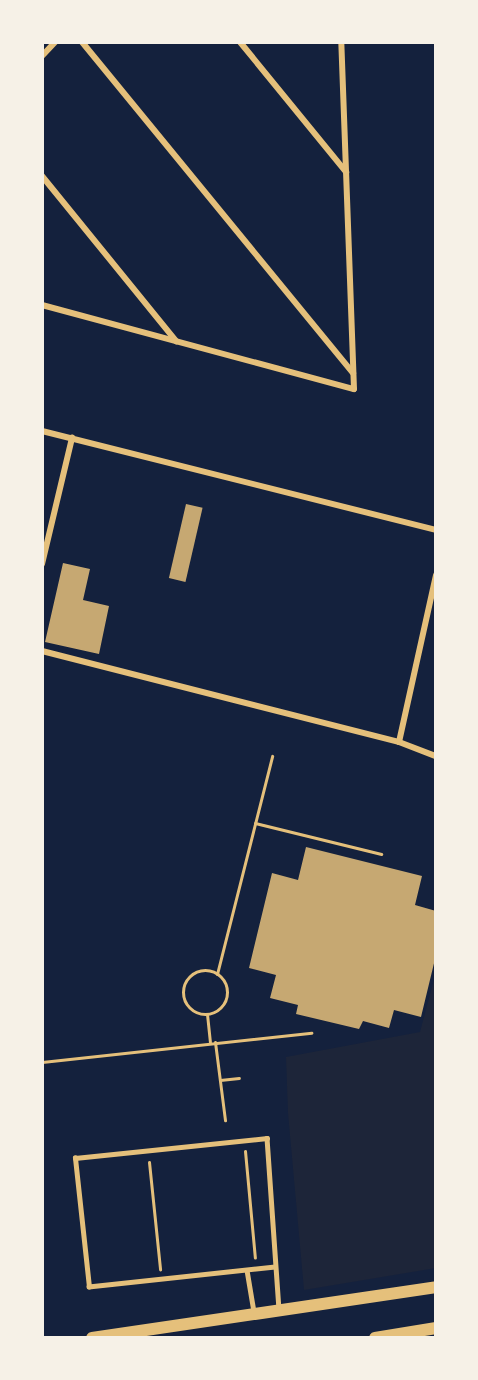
<!DOCTYPE html>
<style>
body{margin:0}
#map{position:relative;width:478px;height:1380px;overflow:hidden;background:#14213d;font-family:"Libre Baskerville",serif}
div>[style]{position:absolute}
.green>*{inset:0;background:#1d2539}
.building>*{inset:0;background:#c6a872;transform-origin:0 0}
.path>*{height:3px;margin:-1.5px;padding:0 1.5px;transform-origin:1.5px;border-radius:1.5px;background:#e5c07b}
.path>.ring{margin:-1.5px;padding:0;box-sizing:content-box;background:none;border:3px solid #e5c07b;border-radius:50%}
.service>*{height:4.5px;margin:-2.25px;padding:0 2.25px;transform-origin:2.25px;border-radius:2.25px;background:#e5c07b}
.minor>*{height:6px;margin:-3px;padding:0 3px;transform-origin:3px;border-radius:3px;background:#e5c07b}
.secondary>*{height:12px;margin:-6px;padding:0 6px;transform-origin:6px;border-radius:6px;background:#e5c07b}
span{translate:-50% -50%;white-space:nowrap;text-align:center;line-height:1.15;-webkit-text-stroke:4.5px #f6f1e7;paint-order:stroke}
.frame{position:absolute;inset:0;border:44px solid #f6f1e7;pointer-events:none}
</style>
<div id="map">
<div class="green">
<i style="clip-path:polygon(436px 972px,436px 1268px,304px 1290px,288px 1113px,286px 1057px,420px 1032px)"></i>
</div>
<div class="building">
<i style="left:186px;top:504px;width:17px;height:76px;rotate:13deg"></i>
<i style="clip-path:polygon(63px 563px,90px 569px,83px 600px,109px 606px,99px 654px,45px 642px)"></i>
<i style="clip-path:polygon(306px 847px,422px 876px,415px 905px,436px 911px,436px 955px,421px 1017px,394px 1010px,389px 1028px,363px 1021px,359px 1029px,296px 1014px,298px 1005px,270px 998px,276px 975px,249px 968px,272px 873px,298px 880px)"></i>
</div>
<div class="path">
<i style="left:255px;top:823px;width:130px;rotate:13.8deg"></i>
<i class="ring" style="left:183px;top:970px;width:41px;height:41px"></i>
<i style="left:217px;top:974px;width:225px;rotate:-75.8deg"></i>
<i style="left:207px;top:1014px;width:28px;rotate:84deg"></i>
<i style="left:215px;top:1042px;width:79px;rotate:82.7deg"></i>
<i style="left:42px;top:1062px;width:271px;rotate:-6.2deg"></i>
<i style="left:220px;top:1080px;width:19px;rotate:-6deg"></i>
<i style="left:245px;top:1151px;width:107px;rotate:84.7deg"></i>
<i style="left:149px;top:1162px;width:108px;rotate:84.1deg"></i>
</div>
<div class="service">
<i style="left:275px;top:1267px;width:187px;rotate:173.9deg"></i>
<i style="left:89px;top:1287px;width:130px;rotate:-96.2deg"></i>
<i style="left:75px;top:1158px;width:193px;rotate:-5.9deg"></i>
<i style="left:267px;top:1138px;width:171px;rotate:86deg"></i>
<i style="left:247px;top:1270px;width:43px;rotate:80.5deg"></i>
</div>
<div class="minor">
<i style="left:82px;top:42px;width:428px;rotate:50.7deg"></i>
<i style="left:240px;top:42px;width:168px;rotate:50.8deg"></i>
<i style="left:42px;top:56px;width:19px;rotate:-47deg"></i>
<i style="left:42px;top:176px;width:213px;rotate:50.9deg"></i>
<i style="left:42px;top:305px;width:323px;rotate:15.1deg"></i>
<i style="left:354px;top:389px;width:347px;rotate:-92.1deg"></i>
<i style="left:42px;top:431px;width:406px;rotate:14.1deg"></i>
<i style="left:42px;top:564px;width:130px;rotate:-76.6deg"></i>
<i style="left:42px;top:651px;width:368px;rotate:14.3deg"></i>
<i style="left:399px;top:742px;width:40px;rotate:21deg"></i>
<i style="left:399px;top:742px;width:171px;rotate:-77.5deg"></i>
</div>
<div class="secondary">
<i style="left:92px;top:1338px;width:348px;rotate:-8.4deg"></i>
<i style="left:375px;top:1338px;width:62px;rotate:-9.3deg"></i>
</div>
<div class="frame"></div>
</div>
